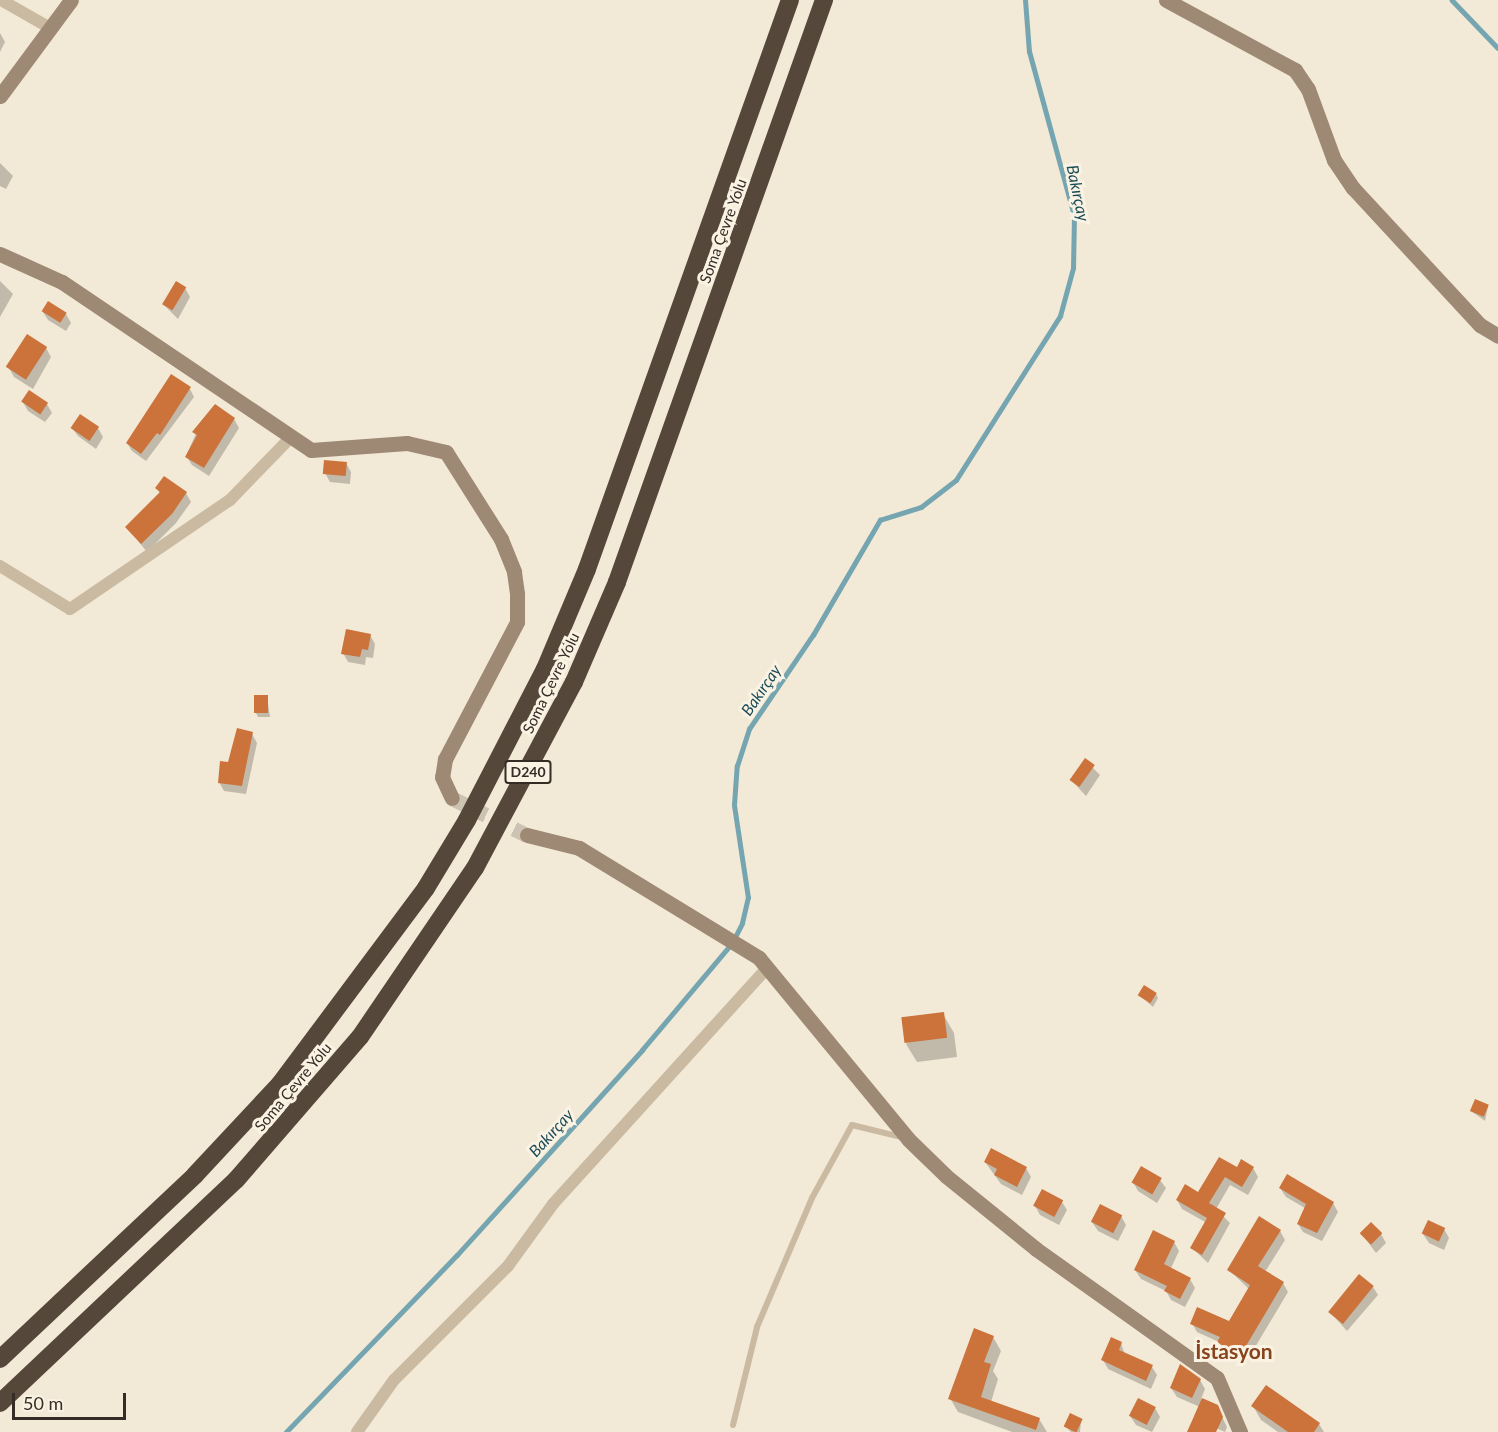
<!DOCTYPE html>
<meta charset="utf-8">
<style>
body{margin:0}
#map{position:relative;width:1498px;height:1432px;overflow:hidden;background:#f2e9d6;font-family:Lato,sans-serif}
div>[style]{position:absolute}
.shadow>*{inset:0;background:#0003}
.stream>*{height:4.5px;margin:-2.25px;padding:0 2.25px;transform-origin:2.25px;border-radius:2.25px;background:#74a5b0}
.building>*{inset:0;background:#cc723b;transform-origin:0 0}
.secondary-tunnel>*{height:15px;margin-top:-7.5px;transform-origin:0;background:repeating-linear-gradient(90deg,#ccc3b3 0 15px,transparent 0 23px)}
.lane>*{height:6px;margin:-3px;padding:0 3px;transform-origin:3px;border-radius:3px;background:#cabaa2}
.street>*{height:12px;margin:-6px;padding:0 6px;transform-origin:6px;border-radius:6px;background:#cabaa2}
.secondary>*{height:15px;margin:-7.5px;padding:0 7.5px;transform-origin:7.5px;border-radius:7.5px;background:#9e8974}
.highway>*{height:18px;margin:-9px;padding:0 9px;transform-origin:9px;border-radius:9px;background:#56473b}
span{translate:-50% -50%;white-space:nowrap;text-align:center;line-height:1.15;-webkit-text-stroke:6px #faf2e3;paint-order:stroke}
.shield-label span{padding:2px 4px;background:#faf2e3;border:2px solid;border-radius:4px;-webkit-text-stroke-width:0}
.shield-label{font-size:14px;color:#342c25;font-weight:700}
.street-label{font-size:15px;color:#342c25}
.water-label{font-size:16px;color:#194b57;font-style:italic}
.district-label{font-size:21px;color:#87431b;font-weight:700}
.scale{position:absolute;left:12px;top:1393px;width:114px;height:27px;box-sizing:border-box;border:3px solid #342c25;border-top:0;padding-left:8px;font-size:18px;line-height:21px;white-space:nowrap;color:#342c25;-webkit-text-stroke:4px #faf2e3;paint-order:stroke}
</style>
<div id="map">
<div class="shadow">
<i style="clip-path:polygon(0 33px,5px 42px,0 52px)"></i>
<i style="clip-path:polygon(0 163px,13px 176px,6px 189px,0 186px)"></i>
<i style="clip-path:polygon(0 281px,13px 294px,0 317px)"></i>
<i style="clip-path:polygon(185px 288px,190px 297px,178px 319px,164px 305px)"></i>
<i style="clip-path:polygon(43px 312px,66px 314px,71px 323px,66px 331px,48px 320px)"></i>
<i style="clip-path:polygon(46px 348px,51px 357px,33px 389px,14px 377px,9px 368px)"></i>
<i style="clip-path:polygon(190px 389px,194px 397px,146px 461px,132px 451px,127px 443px)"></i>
<i style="clip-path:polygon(23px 402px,47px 404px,52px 413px,45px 422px,28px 411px)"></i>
<i style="clip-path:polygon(215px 406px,234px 419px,239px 428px,209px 476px,192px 465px,186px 456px,202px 420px)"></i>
<i style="clip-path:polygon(80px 416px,98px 428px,103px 437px,96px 449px,78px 436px,72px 428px)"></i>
<i style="clip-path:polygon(346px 463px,351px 472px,350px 484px,330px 482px,325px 473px)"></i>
<i style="clip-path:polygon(157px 488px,186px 493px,191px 502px,176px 523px,147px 552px,127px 527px,160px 494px)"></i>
<i style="clip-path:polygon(370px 635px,375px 644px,373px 658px,366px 657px,365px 665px,348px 662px,343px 653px)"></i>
<i style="clip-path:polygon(267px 697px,270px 717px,258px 717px,256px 713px)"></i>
<i style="clip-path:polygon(252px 734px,257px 743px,246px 794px,224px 791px,219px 782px)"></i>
<i style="clip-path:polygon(1085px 760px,1100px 775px,1086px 796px,1072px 781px)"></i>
<i style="clip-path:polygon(1156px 994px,1158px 998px,1153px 1007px,1139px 995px)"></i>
<i style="clip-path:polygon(943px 1014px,954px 1033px,957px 1057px,917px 1062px,906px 1044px)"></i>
<i style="clip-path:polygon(1488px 1107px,1485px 1121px,1471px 1111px)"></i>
<i style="clip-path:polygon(1220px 1159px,1237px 1169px,1253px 1168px,1258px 1177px,1248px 1195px,1230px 1185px,1216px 1209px,1230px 1223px,1208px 1263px,1192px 1248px,1207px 1223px,1182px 1209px,1177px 1200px,1199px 1194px)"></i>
<i style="clip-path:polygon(985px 1162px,1026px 1168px,1031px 1177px,1022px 1195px,1001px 1184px)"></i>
<i style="clip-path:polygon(1160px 1180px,1166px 1188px,1157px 1203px,1138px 1191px,1133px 1182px)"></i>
<i style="clip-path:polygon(1280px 1188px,1333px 1203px,1338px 1212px,1322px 1241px,1303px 1232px,1298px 1224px,1305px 1208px,1286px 1197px)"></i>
<i style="clip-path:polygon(1062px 1202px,1067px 1210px,1059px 1225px,1040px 1215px,1035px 1206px)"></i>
<i style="clip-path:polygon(1121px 1216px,1126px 1225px,1118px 1241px,1098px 1231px,1092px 1222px)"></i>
<i style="clip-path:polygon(1444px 1229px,1449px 1238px,1444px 1250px,1429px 1243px,1423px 1234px)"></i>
<i style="clip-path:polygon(1280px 1231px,1285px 1240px,1265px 1272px,1283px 1283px,1288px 1292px,1245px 1364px,1224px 1351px,1219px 1342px,1197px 1332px,1192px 1323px,1229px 1323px,1249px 1289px,1229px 1270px)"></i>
<i style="clip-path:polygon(1361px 1233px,1381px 1234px,1386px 1243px,1376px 1253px)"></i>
<i style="clip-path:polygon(1174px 1242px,1179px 1251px,1171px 1268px,1190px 1279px,1195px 1288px,1185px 1307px,1171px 1300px,1166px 1291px,1141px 1279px,1135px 1270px)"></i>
<i style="clip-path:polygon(1373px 1287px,1378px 1295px,1347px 1331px,1330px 1312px)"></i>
<i style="clip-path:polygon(993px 1337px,1001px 1351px,993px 1371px,998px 1379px,991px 1402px,1039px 1419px,1047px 1432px,1012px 1432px,958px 1412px,950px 1398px)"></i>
<i style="clip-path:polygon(1121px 1343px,1125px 1355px,1152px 1367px,1157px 1375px,1151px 1389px,1108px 1369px,1103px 1360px)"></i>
<i style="clip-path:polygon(1200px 1380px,1205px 1389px,1201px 1399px,1217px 1406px,1227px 1427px,1225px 1432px,1202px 1422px,1200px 1407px,1177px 1397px,1171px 1388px)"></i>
<i style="clip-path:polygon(1253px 1406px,1319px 1424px,1324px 1432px,1278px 1432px,1261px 1420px)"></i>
<i style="clip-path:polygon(1155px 1408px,1160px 1417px,1152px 1432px,1136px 1425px,1130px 1416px)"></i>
<i style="clip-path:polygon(1081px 1420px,1080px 1432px,1071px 1432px,1065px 1426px)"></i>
</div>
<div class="stream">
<i style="left:1452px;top:0;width:66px;rotate:46.2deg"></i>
<i style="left:286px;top:1432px;width:246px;rotate:-46deg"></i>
<i style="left:457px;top:1255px;width:276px;rotate:-47.9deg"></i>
<i style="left:642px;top:1050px;width:140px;rotate:-49.9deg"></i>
<i style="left:732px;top:943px;width:22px;rotate:-63deg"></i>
<i style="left:742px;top:923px;width:26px;rotate:-77deg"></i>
<i style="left:748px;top:898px;width:94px;rotate:-98.6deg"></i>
<i style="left:734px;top:805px;width:39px;rotate:-86deg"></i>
<i style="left:737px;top:766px;width:39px;rotate:-72deg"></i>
<i style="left:749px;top:729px;width:114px;rotate:-55.8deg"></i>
<i style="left:813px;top:635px;width:133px;rotate:-59.8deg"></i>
<i style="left:880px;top:520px;width:43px;rotate:-17.6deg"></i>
<i style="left:921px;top:507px;width:44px;rotate:-37.6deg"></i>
<i style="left:956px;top:480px;width:194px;rotate:-57.6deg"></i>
<i style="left:1060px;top:316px;width:50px;rotate:-74.8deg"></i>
<i style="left:1073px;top:268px;width:52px;rotate:-88.9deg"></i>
<i style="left:1074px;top:216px;width:170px;rotate:-105.3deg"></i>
<i style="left:1029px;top:52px;width:52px;rotate:-94.4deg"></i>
</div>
<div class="building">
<i style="left:176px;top:281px;width:12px;height:27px;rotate:31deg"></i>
<i style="left:48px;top:301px;width:22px;height:12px;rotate:32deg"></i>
<i style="left:27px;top:334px;width:24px;height:39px;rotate:33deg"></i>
<i style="clip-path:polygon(171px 374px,191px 387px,160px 435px,157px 433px,141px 454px,126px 443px)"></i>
<i style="left:29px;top:390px;width:23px;height:14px;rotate:34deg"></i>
<i style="clip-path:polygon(215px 404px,235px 418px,204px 468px,185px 457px,197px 435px,192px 432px)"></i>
<i style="left:80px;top:414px;width:23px;height:17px;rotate:34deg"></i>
<i style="left:324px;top:460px;width:23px;height:14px;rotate:5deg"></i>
<i style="clip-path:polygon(164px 476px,187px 492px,172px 514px,141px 544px,125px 527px,160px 492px,155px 488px)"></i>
<i style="clip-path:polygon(346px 629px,371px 634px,368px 650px,362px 649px,360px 657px,341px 654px)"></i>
<i style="left:268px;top:695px;width:18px;height:14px;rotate:90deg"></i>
<i style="clip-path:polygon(237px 728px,253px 732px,242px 786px,218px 783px,220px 761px,228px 762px)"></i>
<i style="left:1085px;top:758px;width:12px;height:27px;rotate:35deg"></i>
<i style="left:1144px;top:985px;width:15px;height:12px;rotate:32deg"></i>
<i style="left:944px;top:1012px;width:26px;height:43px;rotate:83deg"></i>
<i style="left:1475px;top:1099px;width:15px;height:13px;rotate:23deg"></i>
<i style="clip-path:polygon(991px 1148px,1027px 1167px,1017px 1187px,994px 1175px,997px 1169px,984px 1162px)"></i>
<i style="clip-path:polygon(1219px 1157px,1237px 1167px,1241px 1159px,1254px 1167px,1242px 1187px,1225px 1177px,1209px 1203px,1226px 1213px,1202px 1255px,1190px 1248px,1207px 1218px,1176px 1200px,1185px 1184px,1198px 1192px)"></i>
<i style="left:1141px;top:1166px;width:24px;height:19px;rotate:30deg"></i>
<i style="clip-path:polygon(1287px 1174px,1334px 1202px,1317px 1233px,1297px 1224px,1306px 1204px,1279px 1188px)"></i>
<i style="left:1042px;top:1189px;width:24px;height:19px;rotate:28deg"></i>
<i style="left:1100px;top:1204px;width:25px;height:20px;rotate:27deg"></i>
<i style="clip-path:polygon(1259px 1216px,1281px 1230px,1258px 1266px,1284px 1282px,1240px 1356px,1217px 1342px,1220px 1337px,1190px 1324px,1197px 1307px,1229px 1321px,1250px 1285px,1227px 1270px)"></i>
<i style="left:1428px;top:1220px;width:19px;height:15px;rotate:25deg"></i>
<i style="left:1371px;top:1222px;width:16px;height:16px;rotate:45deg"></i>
<i style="clip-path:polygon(1153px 1230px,1175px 1241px,1164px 1264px,1191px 1278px,1180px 1299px,1164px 1291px,1167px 1286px,1134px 1270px)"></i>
<i style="left:1359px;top:1274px;width:19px;height:49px;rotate:39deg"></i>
<i style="clip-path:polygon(974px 1328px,994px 1336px,984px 1362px,991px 1364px,981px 1397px,1040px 1418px,1036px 1430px,948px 1399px)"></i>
<i style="clip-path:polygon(1111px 1337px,1122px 1342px,1119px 1350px,1153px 1365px,1146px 1381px,1101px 1360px)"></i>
<i style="clip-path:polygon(1180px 1364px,1201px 1379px,1192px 1398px,1170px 1388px)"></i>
<i style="clip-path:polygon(1266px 1385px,1320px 1423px,1314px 1432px,1288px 1432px,1251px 1406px)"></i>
<i style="left:1138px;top:1398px;width:20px;height:20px;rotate:27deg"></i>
<i style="clip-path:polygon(1202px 1398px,1218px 1405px,1223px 1417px,1216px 1432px,1187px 1432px)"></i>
<i style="left:1070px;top:1413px;width:14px;height:15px;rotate:25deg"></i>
</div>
<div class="secondary-tunnel">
<i style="left:452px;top:798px;width:84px;rotate:26.3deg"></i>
</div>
<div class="lane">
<i style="left:733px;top:1425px;width:101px;rotate:-76.2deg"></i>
<i style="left:757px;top:1327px;width:140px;rotate:-66.9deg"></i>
<i style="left:812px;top:1198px;width:83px;rotate:-61.3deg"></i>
<i style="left:852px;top:1125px;width:50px;rotate:13.8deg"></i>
</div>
<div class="street">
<i style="left:1px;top:0;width:56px;rotate:29.7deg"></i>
<i style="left:0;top:566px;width:82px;rotate:31.6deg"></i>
<i style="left:70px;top:609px;width:194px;rotate:-34.3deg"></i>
<i style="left:230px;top:500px;width:88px;rotate:-45.9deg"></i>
<i style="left:357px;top:1432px;width:64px;rotate:-54.6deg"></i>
<i style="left:394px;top:1380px;width:161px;rotate:-45deg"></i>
<i style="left:508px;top:1266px;width:77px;rotate:-54deg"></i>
<i style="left:553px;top:1204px;width:319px;rotate:-47.8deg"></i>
</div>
<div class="secondary">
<i style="left:1166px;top:0;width:147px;rotate:28.5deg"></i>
<i style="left:1295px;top:70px;width:23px;rotate:56deg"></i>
<i style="left:1308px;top:89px;width:76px;rotate:69.9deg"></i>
<i style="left:1334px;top:160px;width:34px;rotate:56deg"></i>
<i style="left:1353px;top:188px;width:187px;rotate:47.2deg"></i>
<i style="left:1480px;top:325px;width:21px;rotate:31deg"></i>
<i style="left:0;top:96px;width:119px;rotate:-53.5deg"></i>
<i style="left:0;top:254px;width:68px;rotate:24.3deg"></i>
<i style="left:62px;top:282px;width:300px;rotate:34deg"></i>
<i style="left:311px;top:450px;width:96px;rotate:-4.2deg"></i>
<i style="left:407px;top:443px;width:40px;rotate:13deg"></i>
<i style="left:446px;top:452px;width:103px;rotate:57.7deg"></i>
<i style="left:501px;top:539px;width:35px;rotate:68deg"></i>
<i style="left:514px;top:572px;width:22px;rotate:82deg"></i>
<i style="left:517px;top:594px;width:28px;rotate:90deg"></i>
<i style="left:517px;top:622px;width:155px;rotate:117.7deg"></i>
<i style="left:445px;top:759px;width:18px;rotate:99deg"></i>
<i style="left:442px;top:777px;width:23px;rotate:65deg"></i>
<i style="left:527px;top:835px;width:54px;rotate:14deg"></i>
<i style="left:579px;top:848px;width:211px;rotate:31.4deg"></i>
<i style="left:759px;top:958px;width:234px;rotate:50.5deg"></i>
<i style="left:908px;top:1139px;width:53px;rotate:44.2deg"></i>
<i style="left:946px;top:1176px;width:116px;rotate:39deg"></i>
<i style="left:1036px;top:1249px;width:222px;rotate:35.5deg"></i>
<i style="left:1217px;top:1378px;width:59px;rotate:66.9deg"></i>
</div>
<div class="highway">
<i style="left:0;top:1359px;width:268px;rotate:-43.3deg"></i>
<i style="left:195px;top:1175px;width:125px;rotate:-47deg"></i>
<i style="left:280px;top:1084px;width:244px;rotate:-53.3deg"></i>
<i style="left:426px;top:888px;width:79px;rotate:-58.9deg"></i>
<i style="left:467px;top:820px;width:170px;rotate:-62.7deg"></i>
<i style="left:545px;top:669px;width:108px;rotate:-67.2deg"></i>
<i style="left:587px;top:569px;width:604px;rotate:-70.37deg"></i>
<i style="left:0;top:1403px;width:325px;rotate:-43.4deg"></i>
<i style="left:236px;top:1180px;width:189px;rotate:-49.1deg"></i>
<i style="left:360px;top:1037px;width:204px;rotate:-55.8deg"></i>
<i style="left:475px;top:868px;width:211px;rotate:-62deg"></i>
<i style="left:574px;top:682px;width:109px;rotate:-66.7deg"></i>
<i style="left:617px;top:582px;width:618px;rotate:-70.42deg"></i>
</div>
<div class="shield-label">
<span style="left:528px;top:772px">D240</span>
</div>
<div class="street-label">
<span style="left:723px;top:231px;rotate:-70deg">Soma Çevre Yolu</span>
<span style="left:551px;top:683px;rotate:-64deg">Soma Çevre Yolu</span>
<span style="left:293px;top:1087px;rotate:-50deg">Soma Çevre Yolu</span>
</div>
<div class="water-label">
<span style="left:1078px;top:193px;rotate:78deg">Bakırçay</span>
<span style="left:761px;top:690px;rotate:-56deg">Bakırçay</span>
<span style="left:551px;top:1133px;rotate:-48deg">Bakırçay</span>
</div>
<div class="district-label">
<span style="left:1234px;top:1351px">İstasyon</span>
</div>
<div class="scale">50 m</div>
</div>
